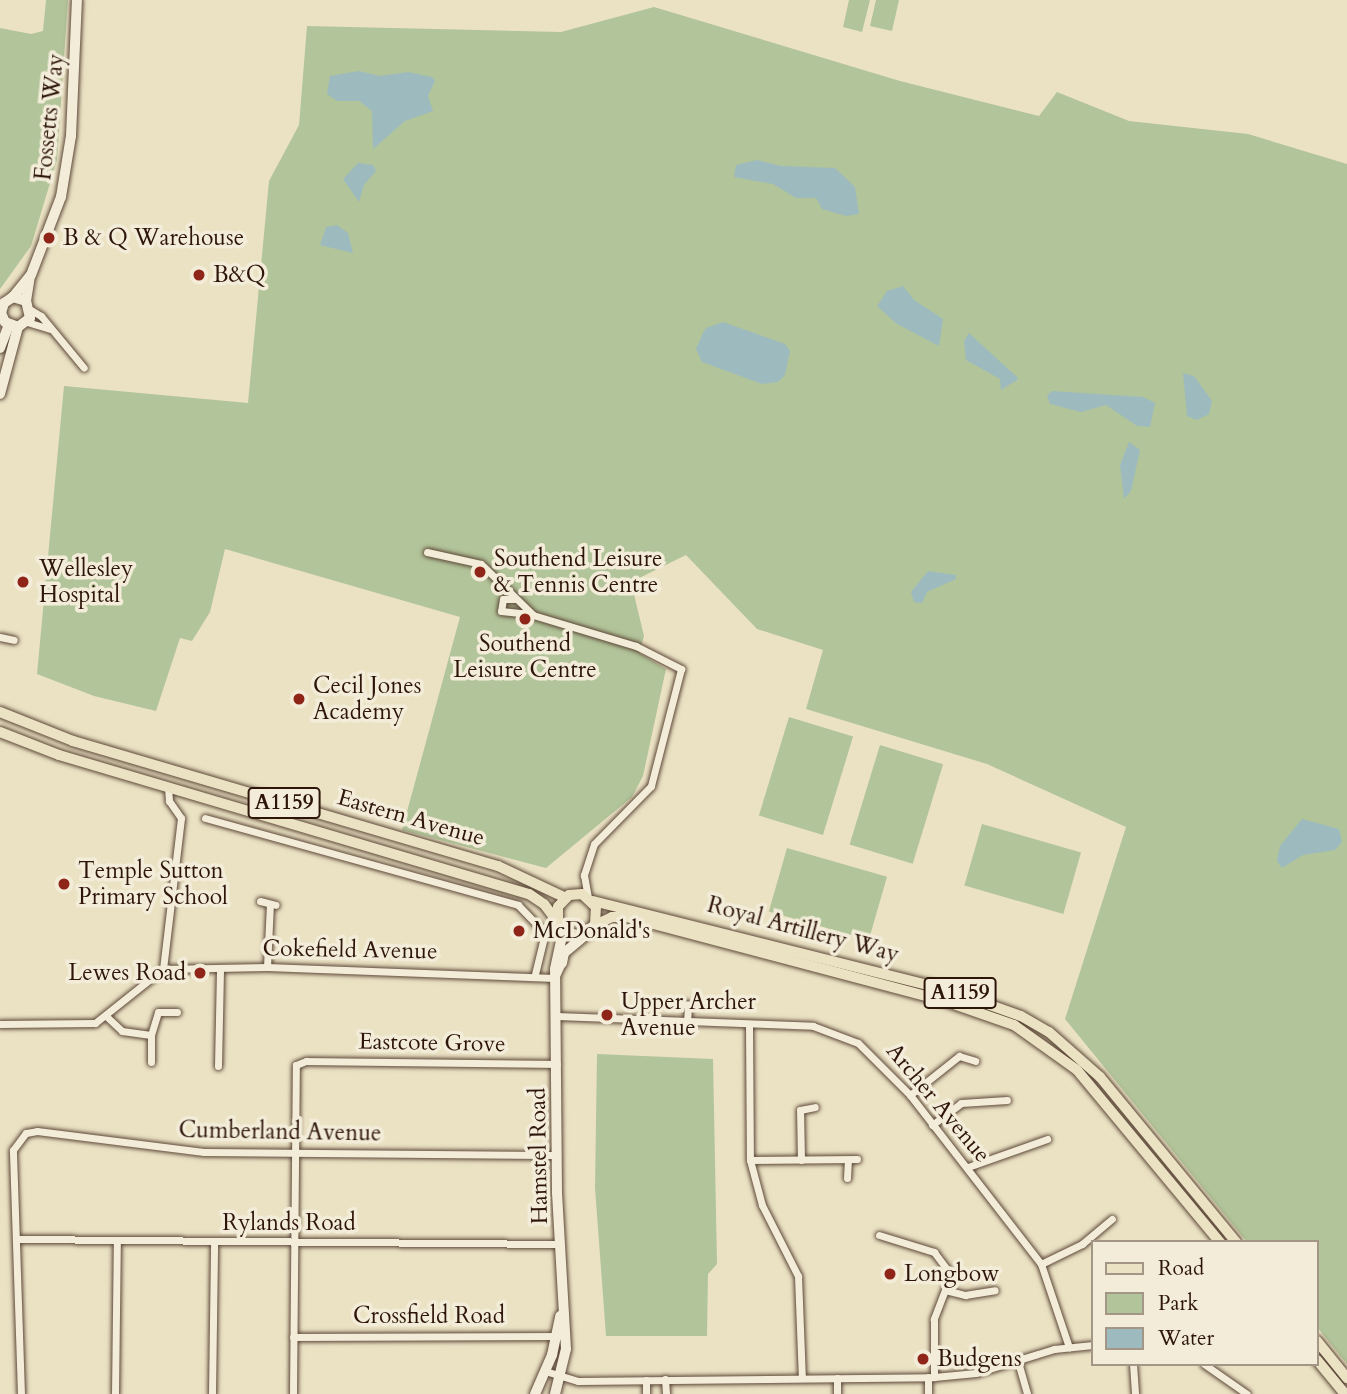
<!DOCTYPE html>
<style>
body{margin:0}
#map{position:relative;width:1347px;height:1394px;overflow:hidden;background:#ebe2c4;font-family:Cardo,serif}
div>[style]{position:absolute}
.green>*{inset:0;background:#b2c499;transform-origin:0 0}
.water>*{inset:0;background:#9dbbbf}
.roads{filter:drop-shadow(0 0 2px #5d4838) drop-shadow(0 0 2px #5d4838)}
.street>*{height:7px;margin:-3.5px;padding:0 3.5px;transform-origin:3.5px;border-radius:3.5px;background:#f2ecd9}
.secondary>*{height:10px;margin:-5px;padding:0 5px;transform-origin:5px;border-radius:5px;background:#f2ecd9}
.primary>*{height:10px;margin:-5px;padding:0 5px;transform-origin:5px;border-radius:5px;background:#ebe2c4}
.dots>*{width:19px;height:19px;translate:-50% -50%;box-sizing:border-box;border:4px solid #f2ecd9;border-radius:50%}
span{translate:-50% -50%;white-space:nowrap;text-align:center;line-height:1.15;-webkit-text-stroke:7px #f2ecd9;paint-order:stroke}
.shield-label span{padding:2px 5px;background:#f2ecd9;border:2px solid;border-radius:5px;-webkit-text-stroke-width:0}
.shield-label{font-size:21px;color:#2e1509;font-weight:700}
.street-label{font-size:23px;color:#2e1509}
.poi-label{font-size:23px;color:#2e1509}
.left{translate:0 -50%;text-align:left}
.right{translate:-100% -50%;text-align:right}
.legend{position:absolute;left:1091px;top:1240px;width:228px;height:126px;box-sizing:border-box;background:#f2ecd9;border:2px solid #a49686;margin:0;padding:9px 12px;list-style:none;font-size:21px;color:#2e1509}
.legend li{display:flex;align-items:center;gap:14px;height:35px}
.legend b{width:35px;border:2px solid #a49686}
</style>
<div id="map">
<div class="green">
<i style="clip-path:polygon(46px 0,68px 0,57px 160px,31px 246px,0 289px,0 28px,31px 34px,43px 31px)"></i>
<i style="clip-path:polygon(849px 0,870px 0,862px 32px,843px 27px)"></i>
<i style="clip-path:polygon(876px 0,899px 0,892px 31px,870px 26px)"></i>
<i style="clip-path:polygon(654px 7px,900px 81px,1039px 116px,1057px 92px,1129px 121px,1248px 134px,1347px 164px,1347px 1364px,1317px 1327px,1317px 1242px,1247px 1242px,1065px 1019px,1126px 827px,987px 764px,806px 709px,823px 650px,757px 629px,686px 555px,631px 582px,644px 636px,639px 653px,666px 669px,643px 776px,632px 797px,546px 868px,402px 830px,460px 617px,225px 549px,210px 612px,192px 641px,180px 638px,156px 711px,94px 696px,37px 674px,64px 386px,248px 403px,269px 181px,299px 125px,307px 26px,561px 32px)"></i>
<i style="left:789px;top:717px;width:67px;height:103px;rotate:17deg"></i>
<i style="left:880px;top:745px;width:66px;height:104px;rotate:17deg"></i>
<i style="left:982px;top:824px;width:103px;height:64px;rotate:16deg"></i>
<i style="left:787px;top:848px;width:104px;height:66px;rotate:16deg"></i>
<i style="clip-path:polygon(597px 1054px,713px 1059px,717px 1264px,708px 1274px,707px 1336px,606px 1336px,595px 1188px)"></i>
</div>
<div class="water">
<i style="clip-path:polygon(359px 71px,380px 76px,408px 72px,432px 77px,435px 81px,428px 96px,433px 111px,405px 121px,373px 149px,372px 111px,359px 101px,337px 101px,327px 94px,330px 76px)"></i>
<i style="clip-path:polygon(757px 160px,781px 166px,835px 168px,855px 187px,859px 214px,846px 216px,822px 209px,816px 198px,796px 198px,773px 184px,734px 177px,736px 165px)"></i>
<i style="clip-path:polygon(358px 163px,373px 165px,376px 171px,364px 185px,359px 202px,343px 179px)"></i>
<i style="clip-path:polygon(337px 225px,348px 233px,353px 253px,320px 245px,326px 227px)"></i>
<i style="clip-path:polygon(903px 286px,914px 300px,943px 319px,939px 346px,897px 324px,877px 306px,887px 291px)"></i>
<i style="clip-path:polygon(723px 322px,785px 344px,790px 351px,785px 375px,778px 382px,762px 384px,702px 362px,696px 349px,702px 335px,706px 328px)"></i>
<i style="clip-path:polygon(969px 333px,1018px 378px,1017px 380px,1001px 390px,1000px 379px,966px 360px,964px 341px)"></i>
<i style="clip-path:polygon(1183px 373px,1194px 376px,1212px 401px,1209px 414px,1197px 420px,1187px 416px)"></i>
<i style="clip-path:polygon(1052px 391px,1143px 397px,1155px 403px,1150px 427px,1137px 426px,1106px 405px,1081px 412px,1050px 404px,1047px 396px)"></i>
<i style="clip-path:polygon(1129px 442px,1140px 450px,1131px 491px,1124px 499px,1120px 465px)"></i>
<i style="clip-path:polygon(928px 571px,956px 575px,956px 579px,927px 592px,922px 603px,914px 602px,911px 592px)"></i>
<i style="clip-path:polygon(1302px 819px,1339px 829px,1342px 842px,1335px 850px,1303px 855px,1282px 868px,1277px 861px,1280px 846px)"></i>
</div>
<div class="roads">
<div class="street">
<i style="left:31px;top:310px;width:12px;rotate:31deg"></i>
<i style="left:41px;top:316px;width:67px;rotate:50.4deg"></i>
<i style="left:27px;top:322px;width:24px;rotate:17deg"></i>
<i style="left:427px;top:552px;width:55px;rotate:12.5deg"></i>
<i style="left:481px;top:564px;width:73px;rotate:44.4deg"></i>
<i style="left:533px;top:615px;width:108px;rotate:16.8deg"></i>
<i style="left:636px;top:646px;width:51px;rotate:27.1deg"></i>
<i style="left:681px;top:669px;width:121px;rotate:104.4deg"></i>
<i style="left:651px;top:786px;width:81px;rotate:134.5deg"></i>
<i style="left:594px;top:844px;width:33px;rotate:108deg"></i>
<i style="left:584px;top:875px;width:22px;rotate:80deg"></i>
<i style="left:514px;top:599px;width:11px;rotate:180deg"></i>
<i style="left:503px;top:599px;width:12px;rotate:99deg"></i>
<i style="left:501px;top:611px;width:31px;rotate:6deg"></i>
<i style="left:0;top:637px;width:14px;rotate:12deg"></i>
<i style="left:205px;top:818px;width:325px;rotate:15.5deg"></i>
<i style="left:518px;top:905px;width:39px;rotate:46deg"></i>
<i style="left:545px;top:933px;width:42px;rotate:103.7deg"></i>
<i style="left:260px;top:901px;width:16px;rotate:14deg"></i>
<i style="left:267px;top:967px;width:63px;rotate:-87.3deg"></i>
<i style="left:163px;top:969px;width:104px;rotate:-1.1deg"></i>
<i style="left:267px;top:967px;width:288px;rotate:2.2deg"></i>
<i style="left:555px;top:978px;width:17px;rotate:-65deg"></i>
<i style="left:163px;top:969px;width:152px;rotate:-83.2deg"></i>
<i style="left:181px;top:818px;width:21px;rotate:-125deg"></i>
<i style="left:169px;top:801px;width:14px;rotate:-94deg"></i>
<i style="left:680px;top:1004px;width:16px;rotate:4deg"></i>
<i style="left:106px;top:1016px;width:22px;rotate:43deg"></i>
<i style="left:122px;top:1031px;width:29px;rotate:8deg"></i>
<i style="left:557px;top:1016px;width:256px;rotate:2.2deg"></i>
<i style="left:813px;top:1026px;width:48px;rotate:20.7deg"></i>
<i style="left:858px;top:1043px;width:74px;rotate:45deg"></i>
<i style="left:910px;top:1095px;width:214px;rotate:52.2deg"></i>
<i style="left:1041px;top:1264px;width:88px;rotate:71.4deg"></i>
<i style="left:0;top:1024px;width:95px;rotate:-0.6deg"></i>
<i style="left:95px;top:1023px;width:87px;rotate:-38.5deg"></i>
<i style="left:687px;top:1024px;width:19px;rotate:-87deg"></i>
<i style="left:749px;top:1026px;width:134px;rotate:89.6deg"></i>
<i style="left:750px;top:1160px;width:47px;rotate:75.1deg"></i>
<i style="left:762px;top:1205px;width:80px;rotate:63.1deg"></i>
<i style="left:798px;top:1276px;width:102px;rotate:87.8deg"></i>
<i style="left:151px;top:1062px;width:27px;rotate:-90deg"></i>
<i style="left:151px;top:1035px;width:24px;rotate:-73deg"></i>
<i style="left:158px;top:1012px;width:19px"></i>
<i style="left:218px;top:1066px;width:98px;rotate:-88.8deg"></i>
<i style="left:910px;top:1095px;width:63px;rotate:-38.5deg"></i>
<i style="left:959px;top:1056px;width:17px;rotate:17deg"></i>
<i style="left:932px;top:1125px;width:36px;rotate:-37deg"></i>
<i style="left:961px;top:1103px;width:46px;rotate:-3.7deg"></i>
<i style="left:750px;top:1160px;width:107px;rotate:-0.5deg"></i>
<i style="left:801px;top:1160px;width:50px;rotate:-91.1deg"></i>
<i style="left:800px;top:1110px;width:15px;rotate:-11deg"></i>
<i style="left:968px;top:1167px;width:84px;rotate:-19.5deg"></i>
<i style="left:847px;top:1178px;width:18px;rotate:-87deg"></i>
<i style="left:879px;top:1235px;width:58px;rotate:17.2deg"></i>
<i style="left:934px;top:1252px;width:21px;rotate:53deg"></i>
<i style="left:947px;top:1269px;width:13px;rotate:86deg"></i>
<i style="left:948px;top:1282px;width:40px;rotate:111deg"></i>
<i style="left:934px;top:1319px;width:58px;rotate:90deg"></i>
<i style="left:19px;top:1239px;width:541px;rotate:0.53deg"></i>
<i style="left:1041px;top:1264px;width:46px;rotate:-26deg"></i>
<i style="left:1082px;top:1244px;width:39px;rotate:-40deg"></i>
<i style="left:945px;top:1290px;width:21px;rotate:14deg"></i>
<i style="left:965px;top:1295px;width:30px;rotate:-9deg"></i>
<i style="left:293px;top:1337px;width:265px;rotate:-0.2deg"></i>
<i style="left:1018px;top:1362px;width:33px;rotate:74deg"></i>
<i style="left:1133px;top:1364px;width:30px;rotate:86deg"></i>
<i style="left:1204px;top:1364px;width:52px;rotate:34.9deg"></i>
<i style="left:545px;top:1371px;width:34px;rotate:17deg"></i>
<i style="left:578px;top:1381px;width:356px;rotate:-0.6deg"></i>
<i style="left:934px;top:1377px;width:42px;rotate:-5.4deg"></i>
<i style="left:976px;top:1373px;width:82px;rotate:-17.1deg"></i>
<i style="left:1054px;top:1349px;width:39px;rotate:-6deg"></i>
<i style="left:928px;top:1377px;width:17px;rotate:90deg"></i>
<i style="left:837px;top:1378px;width:16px;rotate:90deg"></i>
<i style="left:665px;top:1379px;width:15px;rotate:86deg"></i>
<i style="left:646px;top:1380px;width:14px;rotate:90deg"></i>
<i style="left:21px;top:1394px;width:244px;rotate:-91.9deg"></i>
<i style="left:13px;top:1150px;width:21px;rotate:-53deg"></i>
<i style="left:26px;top:1133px;width:11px;rotate:-10deg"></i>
<i style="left:37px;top:1131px;width:168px;rotate:7.2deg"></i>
<i style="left:204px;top:1152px;width:352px;rotate:0.5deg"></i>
<i style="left:115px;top:1394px;width:153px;rotate:-89.3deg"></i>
<i style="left:212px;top:1394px;width:151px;rotate:-89.2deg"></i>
<i style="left:293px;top:1394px;width:329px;rotate:-89.5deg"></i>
<i style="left:296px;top:1065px;width:11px;rotate:-22deg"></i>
<i style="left:306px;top:1061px;width:251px;rotate:0.7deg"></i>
</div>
<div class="secondary">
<i style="left:13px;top:297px;width:28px;rotate:-51deg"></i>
<i style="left:31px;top:275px;width:84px;rotate:-69deg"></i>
<i style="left:61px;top:197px;width:62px;rotate:-80.7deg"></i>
<i style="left:71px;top:136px;width:136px;rotate:-87.5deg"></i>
<i style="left:26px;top:301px;width:14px;rotate:-163deg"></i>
<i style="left:13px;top:297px;width:11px;rotate:146deg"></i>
<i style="left:4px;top:303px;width:10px;rotate:107deg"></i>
<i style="left:1px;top:313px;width:10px;rotate:66deg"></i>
<i style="left:5px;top:322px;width:14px;rotate:21deg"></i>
<i style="left:18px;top:327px;width:15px;rotate:-37deg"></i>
<i style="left:30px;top:318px;width:17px;rotate:-103deg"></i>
<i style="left:26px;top:301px;width:24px;rotate:-81deg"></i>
<i style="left:0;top:348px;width:25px;rotate:-69deg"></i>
<i style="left:0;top:394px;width:69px;rotate:-75deg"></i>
<i style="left:562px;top:963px;width:10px;rotate:-79deg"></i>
<i style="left:564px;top:953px;width:34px;rotate:-40deg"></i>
<i style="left:535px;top:1394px;width:43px;rotate:-66.4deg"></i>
<i style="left:552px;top:1355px;width:40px;rotate:-78deg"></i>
<i style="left:555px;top:1394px;width:46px;rotate:-76.3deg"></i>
<i style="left:566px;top:1349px;width:156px;rotate:-93.3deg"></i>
<i style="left:557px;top:1193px;width:224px;rotate:-90.5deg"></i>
<i style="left:555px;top:969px;width:33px;rotate:-78deg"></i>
<i style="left:562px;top:937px;width:12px;rotate:-104deg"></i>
</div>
<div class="primary">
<i style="left:0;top:712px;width:79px;rotate:21.7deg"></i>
<i style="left:73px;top:741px;width:443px;rotate:16.4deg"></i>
<i style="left:498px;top:866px;width:75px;rotate:25.2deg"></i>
<i style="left:0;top:732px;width:63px;rotate:21.3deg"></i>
<i style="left:59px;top:755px;width:490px;rotate:16.5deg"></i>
<i style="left:529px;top:894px;width:18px;rotate:34deg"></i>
<i style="left:544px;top:904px;width:30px;rotate:53deg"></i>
<i style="left:562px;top:928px;width:12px;rotate:31deg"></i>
<i style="left:572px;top:934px;width:9px;rotate:6deg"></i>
<i style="left:581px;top:935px;width:17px;rotate:-36deg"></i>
<i style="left:595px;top:925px;width:18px;rotate:-87deg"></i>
<i style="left:596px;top:907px;width:19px;rotate:-137deg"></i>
<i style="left:582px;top:894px;width:13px;rotate:176deg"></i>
<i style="left:569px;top:895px;width:16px;rotate:133deg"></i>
<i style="left:558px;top:907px;width:14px;rotate:90deg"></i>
<i style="left:593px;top:901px;width:369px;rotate:14.1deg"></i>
<i style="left:951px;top:991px;width:74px;rotate:19.7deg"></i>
<i style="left:1021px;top:1016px;width:32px;rotate:30deg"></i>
<i style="left:1049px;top:1032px;width:68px;rotate:41.4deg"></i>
<i style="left:1100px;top:1077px;width:214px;rotate:50.5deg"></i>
<i style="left:595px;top:925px;width:19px;rotate:-25deg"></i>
<i style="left:612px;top:917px;width:15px"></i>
<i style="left:627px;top:917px;width:329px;rotate:14.8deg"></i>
<i style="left:945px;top:1001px;width:73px;rotate:19.2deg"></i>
<i style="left:1014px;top:1025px;width:77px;rotate:35.5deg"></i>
<i style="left:1077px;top:1070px;width:224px;rotate:50.3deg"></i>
<i style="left:1317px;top:1341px;width:48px;rotate:51deg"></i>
<i style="left:1317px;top:1360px;width:44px;rotate:50.5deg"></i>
</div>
</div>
<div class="dots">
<i style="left:49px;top:238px;background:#8f2418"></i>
<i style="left:199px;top:275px;background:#8f2418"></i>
<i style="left:480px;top:572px;background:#8f2418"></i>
<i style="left:23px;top:582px;background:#8f2418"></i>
<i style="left:525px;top:619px;background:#8f2418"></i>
<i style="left:299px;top:699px;background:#8f2418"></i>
<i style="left:64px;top:884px;background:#8f2418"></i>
<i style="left:519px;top:931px;background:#8f2418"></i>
<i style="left:200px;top:973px;background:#8f2418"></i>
<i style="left:607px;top:1015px;background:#8f2418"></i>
<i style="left:890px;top:1274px;background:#8f2418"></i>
<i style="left:923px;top:1359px;background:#8f2418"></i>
</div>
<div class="shield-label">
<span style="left:284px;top:803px">A1159</span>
<span style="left:960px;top:993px">A1159</span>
</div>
<div class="street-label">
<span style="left:50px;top:117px;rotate:-84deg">Fossetts Way</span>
<span style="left:411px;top:818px;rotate:16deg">Eastern Avenue</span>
<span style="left:803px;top:930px;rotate:15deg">Royal Artillery Way</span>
<span style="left:350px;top:950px;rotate:1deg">Cokefield Avenue</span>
<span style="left:432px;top:1043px;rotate:1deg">Eastcote Grove</span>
<span style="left:938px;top:1103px;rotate:50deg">Archer Avenue</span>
<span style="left:280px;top:1132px;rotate:1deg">Cumberland Avenue</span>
<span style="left:539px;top:1156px;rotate:-91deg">Hamstel Road</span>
<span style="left:289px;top:1223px">Rylands Road</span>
<span style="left:429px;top:1316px">Crossfield Road</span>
</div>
<div class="poi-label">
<span class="left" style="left:63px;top:238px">B &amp; Q Warehouse</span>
<span class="left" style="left:213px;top:275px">B&amp;Q</span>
<span class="left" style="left:494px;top:572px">Southend Leisure<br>&amp; Tennis Centre</span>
<span class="left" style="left:39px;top:582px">Wellesley<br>Hospital</span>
<span style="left:525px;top:657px">Southend<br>Leisure Centre</span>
<span class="left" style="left:313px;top:699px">Cecil Jones<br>Academy</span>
<span class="left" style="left:78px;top:884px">Temple Sutton<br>Primary School</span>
<span class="left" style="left:533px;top:931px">McDonald's</span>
<span class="right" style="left:186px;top:973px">Lewes Road</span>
<span class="left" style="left:621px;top:1015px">Upper Archer<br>Avenue</span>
<span class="left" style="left:904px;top:1274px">Longbow</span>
<span class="left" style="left:937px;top:1359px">Budgens</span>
</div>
<ul class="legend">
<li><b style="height:9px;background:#ebe2c4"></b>Road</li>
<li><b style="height:19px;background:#b2c499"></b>Park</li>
<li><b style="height:19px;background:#9dbbbf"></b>Water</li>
</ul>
</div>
